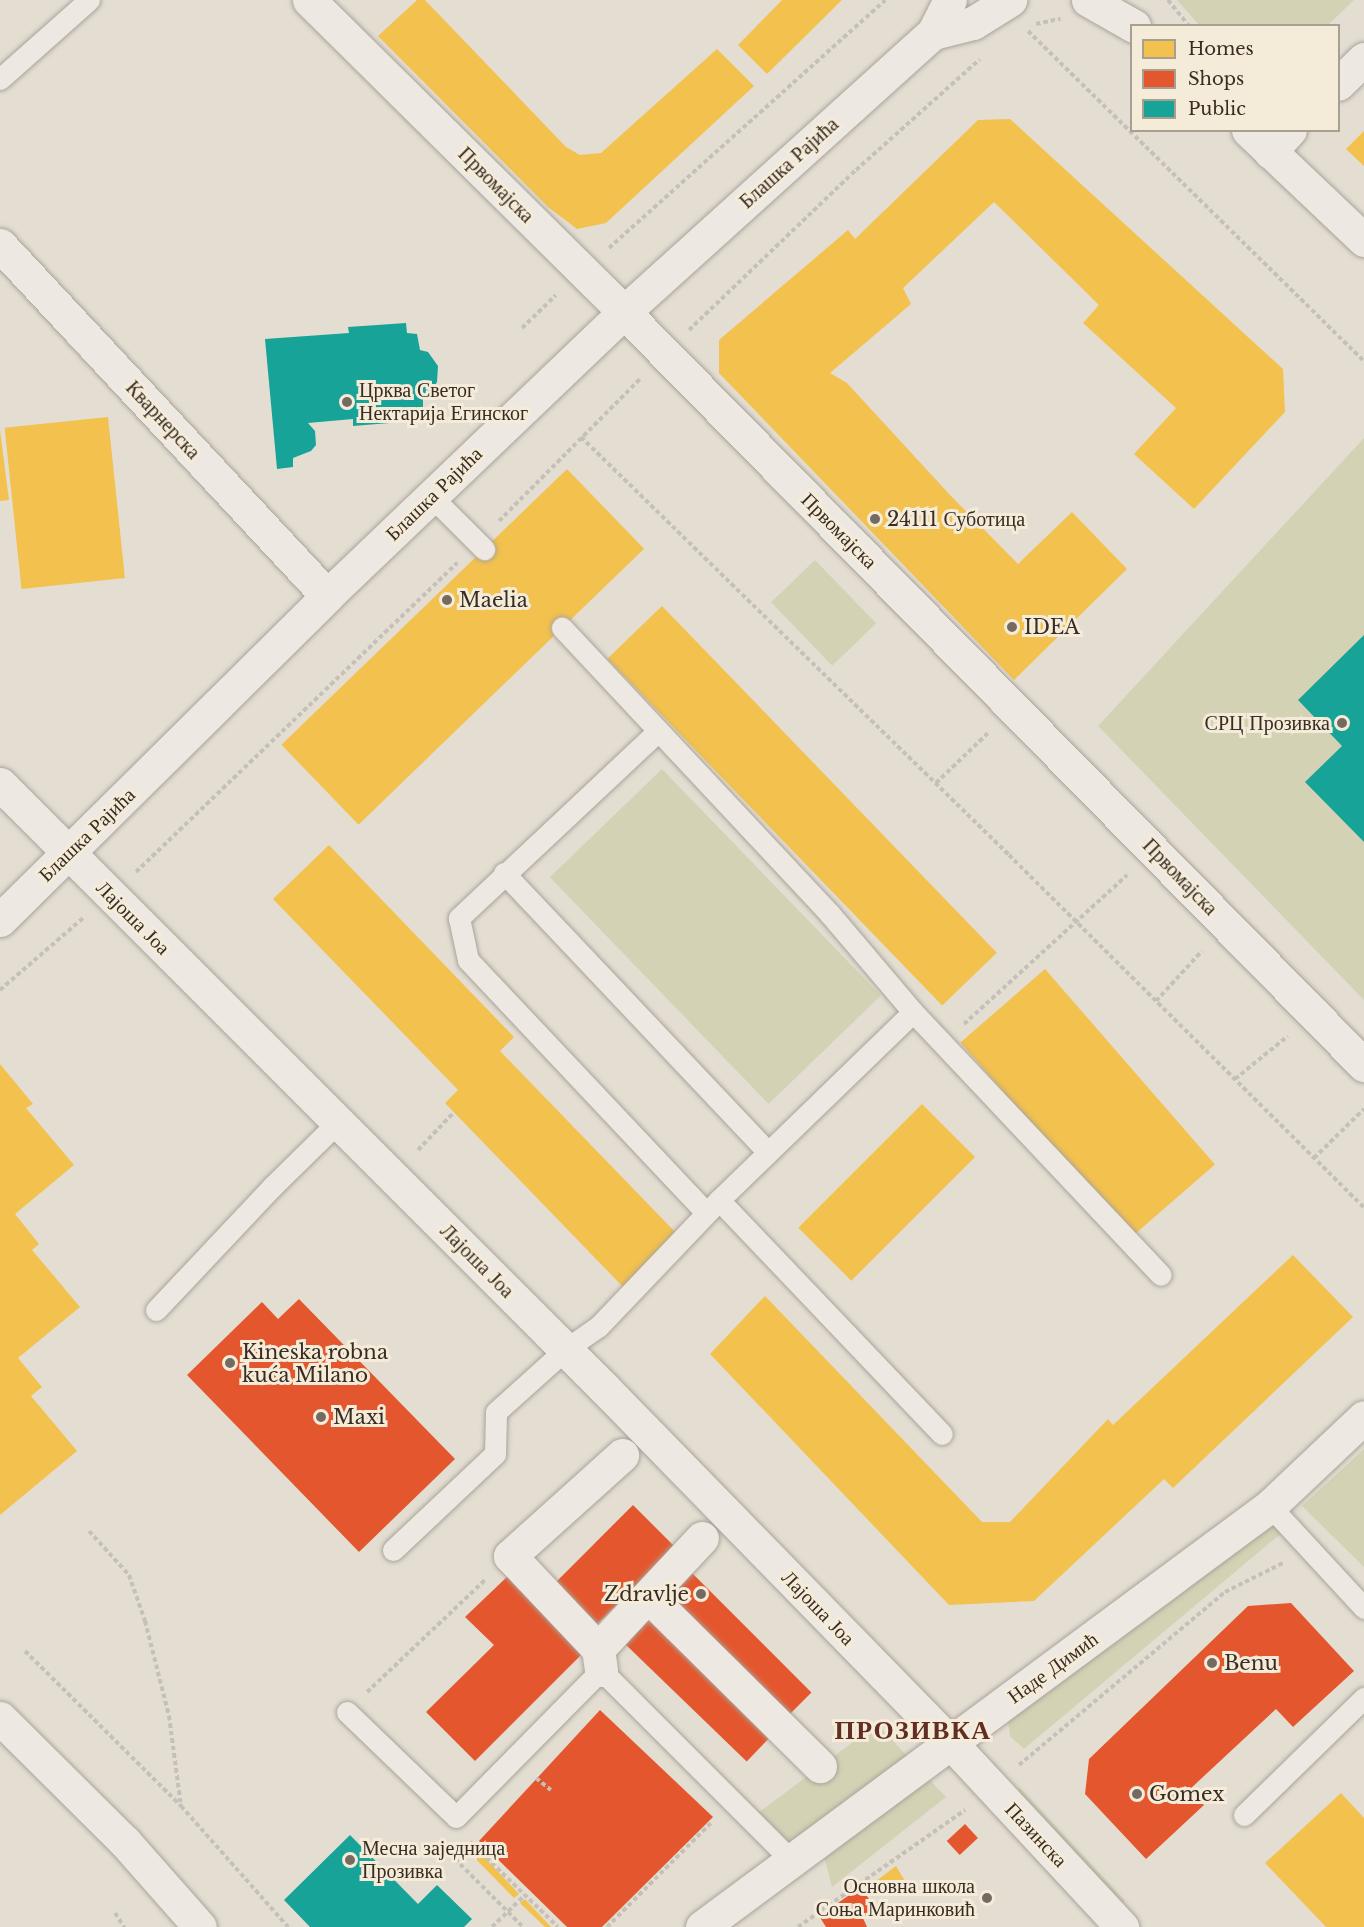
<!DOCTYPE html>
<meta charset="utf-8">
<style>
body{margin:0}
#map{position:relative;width:1364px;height:1927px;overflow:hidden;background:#e4ded2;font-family:"Libre Baskerville",serif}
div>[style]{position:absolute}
.green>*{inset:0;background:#d4d2b5;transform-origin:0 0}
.homes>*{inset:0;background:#f2c14e;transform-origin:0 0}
.shops>*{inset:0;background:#e4572e;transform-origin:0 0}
.public>*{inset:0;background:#17a398}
.path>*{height:4px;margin-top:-2px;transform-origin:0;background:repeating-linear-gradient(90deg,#c5c0b9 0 4.5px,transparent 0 7.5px)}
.roads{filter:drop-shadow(0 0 2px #aaa39a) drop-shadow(0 0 2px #aaa39a)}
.lane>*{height:21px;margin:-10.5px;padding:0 10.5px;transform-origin:10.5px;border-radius:10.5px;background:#ede9e2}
.street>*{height:33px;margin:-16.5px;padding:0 16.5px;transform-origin:16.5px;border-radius:16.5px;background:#ede9e2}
.secondary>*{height:33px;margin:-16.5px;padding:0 16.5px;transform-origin:16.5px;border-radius:16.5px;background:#ede9e2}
.dots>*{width:16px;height:16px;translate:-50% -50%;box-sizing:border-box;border:3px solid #f4ebd9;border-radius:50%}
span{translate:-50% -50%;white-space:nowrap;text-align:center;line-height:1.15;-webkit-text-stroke:6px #f4ebd9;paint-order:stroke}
.street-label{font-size:20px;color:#392c22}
.poi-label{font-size:20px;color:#392c22}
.left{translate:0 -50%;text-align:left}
.right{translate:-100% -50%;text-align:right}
.district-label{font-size:26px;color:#622e24;font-weight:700;letter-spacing:1.5px}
.legend{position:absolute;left:1130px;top:24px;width:210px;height:108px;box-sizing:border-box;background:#f4ebd9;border:2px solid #a99f90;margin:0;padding:8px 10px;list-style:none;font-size:18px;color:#392c22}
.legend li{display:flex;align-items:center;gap:12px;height:30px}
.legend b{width:30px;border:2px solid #a99f90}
</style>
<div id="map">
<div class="green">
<i style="clip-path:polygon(1177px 0,1354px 0,1328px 25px,1200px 26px)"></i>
<i style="clip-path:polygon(1364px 438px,1364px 1000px,1098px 726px)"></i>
<i style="left:815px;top:560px;width:88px;height:61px;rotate:46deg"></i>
<i style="left:662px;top:769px;width:315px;height:156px;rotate:46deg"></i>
<i style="clip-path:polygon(1364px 1449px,1364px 1567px,1302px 1506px)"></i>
<i style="clip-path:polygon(1274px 1518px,1284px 1531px,1024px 1749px,1010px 1736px,1008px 1720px)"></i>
<i style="clip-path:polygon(877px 1724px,946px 1797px,832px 1887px,820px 1841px,792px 1861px,750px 1819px)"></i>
<i style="left:1020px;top:1788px;width:154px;height:20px;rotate:47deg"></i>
</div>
<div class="homes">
<i style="clip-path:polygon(417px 0,425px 0,566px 147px,580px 155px,601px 153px,717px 49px,754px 86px,606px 223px,577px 229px,548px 207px,378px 36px)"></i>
<i style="clip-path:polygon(782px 0,842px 0,767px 74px,738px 45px)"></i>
<i style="clip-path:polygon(1010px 119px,1283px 369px,1285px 412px,1194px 509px,1134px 454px,1176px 408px,1083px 323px,1099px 305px,994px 202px,903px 288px,911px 304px,830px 373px,847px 383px,950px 495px,1018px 564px,1072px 512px,1127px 569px,1014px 680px,719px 373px,719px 340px,848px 230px,855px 239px,978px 120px)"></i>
<i style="clip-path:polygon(1364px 131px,1364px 166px,1346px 149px)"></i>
<i style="left:108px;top:417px;width:162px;height:104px;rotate:84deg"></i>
<i style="clip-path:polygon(0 430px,9px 500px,0 501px)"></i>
<i style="left:567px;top:469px;width:111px;height:397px;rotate:46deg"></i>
<i style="left:662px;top:606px;width:482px;height:76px;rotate:46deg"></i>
<i style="clip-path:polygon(329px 845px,514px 1037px,500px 1051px,679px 1236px,624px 1288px,445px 1103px,458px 1090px,273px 899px)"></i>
<i style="left:1045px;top:969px;width:259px;height:112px;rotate:49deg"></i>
<i style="clip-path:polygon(0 1064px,33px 1104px,26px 1108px,74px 1165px,15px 1214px,39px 1244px,32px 1250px,80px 1307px,18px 1358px,42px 1387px,31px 1396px,77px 1451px,0 1515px)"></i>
<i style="left:922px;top:1104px;width:75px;height:175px;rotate:45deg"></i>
<i style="clip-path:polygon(1293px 1255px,1353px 1317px,1173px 1488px,1164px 1479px,1034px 1601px,949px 1605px,710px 1354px,765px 1296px,982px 1522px,1010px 1522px,1108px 1419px,1113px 1425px)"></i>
<i style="clip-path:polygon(1341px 1793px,1364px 1818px,1364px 1927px,1326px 1927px,1265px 1863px)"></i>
<i style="clip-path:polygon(470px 1842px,519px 1894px,514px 1898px,465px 1848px)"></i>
<i style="clip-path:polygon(896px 1866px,905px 1881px,886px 1896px,876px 1881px)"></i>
<i style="clip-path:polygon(525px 1899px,551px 1927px,545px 1927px,520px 1903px)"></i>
</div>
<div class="shops">
<i style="clip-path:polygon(299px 1299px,455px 1459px,359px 1552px,187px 1375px,262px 1302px,278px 1319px)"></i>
<i style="left:633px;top:1505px;width:59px;height:113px;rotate:45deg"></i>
<i style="left:687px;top:1568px;width:176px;height:35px;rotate:45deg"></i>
<i style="clip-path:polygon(510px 1574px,586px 1650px,475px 1761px,426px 1712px,494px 1645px,465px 1617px)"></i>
<i style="clip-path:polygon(1291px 1603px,1354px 1671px,1293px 1727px,1276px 1709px,1189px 1790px,1204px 1805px,1146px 1859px,1085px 1794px,1089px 1759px,1248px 1606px)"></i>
<i style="left:648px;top:1616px;width:172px;height:36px;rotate:44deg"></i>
<i style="clip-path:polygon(600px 1710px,713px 1817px,602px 1927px,567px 1927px,479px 1841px)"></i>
<i style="left:965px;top:1824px;width:19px;height:25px;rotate:47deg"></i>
<i style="clip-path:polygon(861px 1887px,875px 1908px,863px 1918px,867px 1927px,826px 1927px,819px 1916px)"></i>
</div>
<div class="public">
<i style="clip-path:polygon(406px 323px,407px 333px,417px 334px,420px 350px,428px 352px,438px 366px,437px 382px,433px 389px,423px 395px,423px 408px,414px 414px,414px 421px,353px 426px,353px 419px,308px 423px,315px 431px,316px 445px,311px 451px,293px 458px,293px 467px,277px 469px,265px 339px,349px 333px,348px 327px)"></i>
<i style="clip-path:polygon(1364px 635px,1364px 842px,1305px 782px,1342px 746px,1298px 700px)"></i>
<i style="clip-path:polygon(350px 1835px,418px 1904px,437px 1885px,472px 1919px,464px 1927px,310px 1927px,284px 1900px)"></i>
</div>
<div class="path">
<i style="left:1168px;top:0;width:33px;rotate:51deg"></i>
<i style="left:1036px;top:24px;width:25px;rotate:-12deg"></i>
<i style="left:1028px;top:31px;width:471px;rotate:44.5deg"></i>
<i style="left:609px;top:248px;width:371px;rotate:-41.9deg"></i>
<i style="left:522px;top:328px;width:47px;rotate:-44.1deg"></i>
<i style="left:689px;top:330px;width:231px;rotate:-43.8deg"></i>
<i style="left:856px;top:170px;width:166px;rotate:-41.8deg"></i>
<i style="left:581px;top:437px;width:598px;rotate:44.32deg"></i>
<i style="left:1009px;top:855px;width:500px;rotate:44.8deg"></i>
<i style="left:499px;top:521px;width:202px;rotate:-45.2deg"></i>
<i style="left:936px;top:783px;width:74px;rotate:-43.9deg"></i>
<i style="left:136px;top:872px;width:446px;rotate:-43.9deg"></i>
<i style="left:0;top:990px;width:110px;rotate:-40.9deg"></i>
<i style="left:1156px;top:1001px;width:68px;rotate:-47.4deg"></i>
<i style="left:964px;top:1024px;width:221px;rotate:-42.4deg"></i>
<i style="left:1235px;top:1079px;width:68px;rotate:-39.1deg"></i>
<i style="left:418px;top:1150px;width:52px;rotate:-46.5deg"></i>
<i style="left:1314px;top:1158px;width:70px;rotate:-44.4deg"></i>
<i style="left:89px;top:1531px;width:59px;rotate:47.7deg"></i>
<i style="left:129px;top:1575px;width:49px;rotate:70.8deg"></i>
<i style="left:145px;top:1621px;width:98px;rotate:75.8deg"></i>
<i style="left:169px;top:1716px;width:91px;rotate:82.4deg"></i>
<i style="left:25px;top:1651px;width:220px;rotate:44.8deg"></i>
<i style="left:181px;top:1806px;width:162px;rotate:48.5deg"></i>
<i style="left:367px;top:1692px;width:163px;rotate:-43.5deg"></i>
<i style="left:1019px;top:1765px;width:269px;rotate:-40deg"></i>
<i style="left:1225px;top:1592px;width:65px;rotate:-26.6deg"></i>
<i style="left:536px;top:1778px;width:19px;rotate:39deg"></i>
<i style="left:470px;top:1842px;width:122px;rotate:44deg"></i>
<i style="left:459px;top:1846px;width:14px;rotate:107deg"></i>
<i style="left:455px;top:1859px;width:96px;rotate:45deg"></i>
<i style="left:115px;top:1913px;width:17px;rotate:57deg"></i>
<i style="left:492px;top:1927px;width:46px;rotate:-44.1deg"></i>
<i style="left:607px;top:1927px;width:150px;rotate:-45deg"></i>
<i style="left:798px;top:1927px;width:204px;rotate:-35deg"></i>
</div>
<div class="roads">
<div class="lane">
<i style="left:0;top:79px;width:119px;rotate:-41.6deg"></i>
<i style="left:432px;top:497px;width:74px;rotate:45deg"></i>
<i style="left:657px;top:732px;width:272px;rotate:136.8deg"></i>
<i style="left:459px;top:918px;width:43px;rotate:77.9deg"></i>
<i style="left:468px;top:960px;width:347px;rotate:46.7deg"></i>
<i style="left:504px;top:873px;width:384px;rotate:46.6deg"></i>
<i style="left:913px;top:1012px;width:361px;rotate:46.7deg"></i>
<i style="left:719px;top:1200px;width:323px;rotate:46.4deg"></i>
<i style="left:156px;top:1310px;width:170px;rotate:-46.7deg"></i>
<i style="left:273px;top:1186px;width:90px;rotate:-44.5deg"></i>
<i style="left:1270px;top:1506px;width:139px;rotate:47.3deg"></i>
<i style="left:393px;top:1550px;width:140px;rotate:-43.3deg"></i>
<i style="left:495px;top:1454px;width:42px;rotate:-88.6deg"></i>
<i style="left:496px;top:1412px;width:94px;rotate:-42deg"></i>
<i style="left:566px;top:1349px;width:40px;rotate:-34.9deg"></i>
<i style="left:599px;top:1326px;width:174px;rotate:-46.4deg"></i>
<i style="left:719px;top:1200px;width:270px;rotate:-44.1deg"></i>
<i style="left:913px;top:1012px;width:130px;rotate:-130.3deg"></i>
<i style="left:829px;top:913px;width:391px;rotate:-133.1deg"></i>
<i style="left:347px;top:1712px;width:151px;rotate:43.9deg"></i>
<i style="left:456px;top:1817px;width:206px;rotate:-45.4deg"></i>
<i style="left:601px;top:1670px;width:270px;rotate:45deg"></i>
<i style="left:1244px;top:1815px;width:168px;rotate:-44.3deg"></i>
</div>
<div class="street">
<i style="left:309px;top:0;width:443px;rotate:44.7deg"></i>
<i style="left:624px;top:312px;width:1056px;rotate:45.5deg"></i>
<i style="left:1338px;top:84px;width:36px;rotate:-44deg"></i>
<i style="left:1270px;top:152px;width:30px;rotate:-48deg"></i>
<i style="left:0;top:245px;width:480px;rotate:47deg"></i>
<i style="left:0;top:784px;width:856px;rotate:45deg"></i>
<i style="left:605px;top:1389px;width:494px;rotate:45.7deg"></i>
<i style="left:950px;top:1742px;width:253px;rotate:47.1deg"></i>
<i style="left:648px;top:1596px;width:242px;rotate:44.7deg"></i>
<i style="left:598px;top:1649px;width:152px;rotate:-46.9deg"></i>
<i style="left:601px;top:1670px;width:21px;rotate:-98deg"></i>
<i style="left:598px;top:1649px;width:128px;rotate:-133.4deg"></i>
<i style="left:510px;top:1556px;width:151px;rotate:-42deg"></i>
<i style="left:0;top:1718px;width:176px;rotate:44.8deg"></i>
<i style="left:125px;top:1842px;width:113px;rotate:48.6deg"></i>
</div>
<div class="secondary">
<i style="left:1088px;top:0;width:53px;rotate:29.5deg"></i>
<i style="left:933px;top:33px;width:41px;rotate:-14deg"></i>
<i style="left:973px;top:23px;width:44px;rotate:-31.9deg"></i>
<i style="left:1248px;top:130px;width:160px;rotate:43.5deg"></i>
<i style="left:0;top:920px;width:460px;rotate:-44.7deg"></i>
<i style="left:327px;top:596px;width:411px;rotate:-43.7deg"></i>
<i style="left:624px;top:312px;width:416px;rotate:-42.1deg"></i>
<i style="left:933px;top:33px;width:37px;rotate:-63deg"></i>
<i style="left:702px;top:1927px;width:707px;rotate:-36.55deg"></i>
<i style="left:1270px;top:1506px;width:129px;rotate:-43.4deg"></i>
</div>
</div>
<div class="dots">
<i style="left:347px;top:402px;background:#756a60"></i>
<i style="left:875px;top:519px;background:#756a60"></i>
<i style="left:447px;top:600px;background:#756a60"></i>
<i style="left:1012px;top:627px;background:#756a60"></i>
<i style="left:1342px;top:723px;background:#756a60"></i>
<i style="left:230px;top:1363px;background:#756a60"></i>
<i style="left:321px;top:1417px;background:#756a60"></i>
<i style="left:701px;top:1594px;background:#756a60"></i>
<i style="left:1212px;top:1663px;background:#756a60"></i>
<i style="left:1137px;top:1794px;background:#756a60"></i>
<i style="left:350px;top:1860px;background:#756a60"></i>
<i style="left:987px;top:1898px;background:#756a60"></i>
</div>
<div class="street-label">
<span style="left:789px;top:163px;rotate:-42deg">Блашка Рајића</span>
<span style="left:496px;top:185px;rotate:45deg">Првомајска</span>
<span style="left:163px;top:420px;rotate:47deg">Кварнерска</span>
<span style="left:434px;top:494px;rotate:-44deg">Блашка Рајића</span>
<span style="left:839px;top:531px;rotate:45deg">Првомајска</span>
<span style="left:87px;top:835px;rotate:-44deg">Блашка Рајића</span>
<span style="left:1180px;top:877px;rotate:46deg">Првомајска</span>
<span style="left:133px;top:918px;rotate:45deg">Лајоша Јоа</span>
<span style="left:477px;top:1261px;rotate:45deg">Лајоша Јоа</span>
<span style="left:818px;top:1608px;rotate:46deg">Лајоша Јоа</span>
<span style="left:1053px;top:1668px;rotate:-36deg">Наде Димић</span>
<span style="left:1036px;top:1835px;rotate:47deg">Пазинска</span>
</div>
<div class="poi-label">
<span class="left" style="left:359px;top:402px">Црква Светог<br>Нектарија Егинског</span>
<span class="left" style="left:887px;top:519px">24111 Суботица</span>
<span class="left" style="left:459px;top:600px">Maelia</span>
<span class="left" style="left:1024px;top:627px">IDEA</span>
<span class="right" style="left:1330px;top:723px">СРЦ Прозивка</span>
<span class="left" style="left:242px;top:1364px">Kineska robna<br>kuća Milano</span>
<span class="left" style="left:333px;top:1417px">Maxi</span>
<span class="right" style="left:689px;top:1594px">Zdravlje</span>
<span class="left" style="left:1224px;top:1663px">Benu</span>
<span class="left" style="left:1149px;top:1794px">Gomex</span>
<span class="left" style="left:362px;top:1860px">Месна заједница<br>Прозивка</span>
<span class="right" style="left:975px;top:1898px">Основна школа<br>Соња Маринковић</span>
</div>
<div class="district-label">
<span style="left:913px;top:1731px">ПРОЗИВКА</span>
</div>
<ul class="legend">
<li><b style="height:16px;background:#f2c14e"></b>Homes</li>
<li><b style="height:16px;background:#e4572e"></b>Shops</li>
<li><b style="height:16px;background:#17a398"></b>Public</li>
</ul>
</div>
